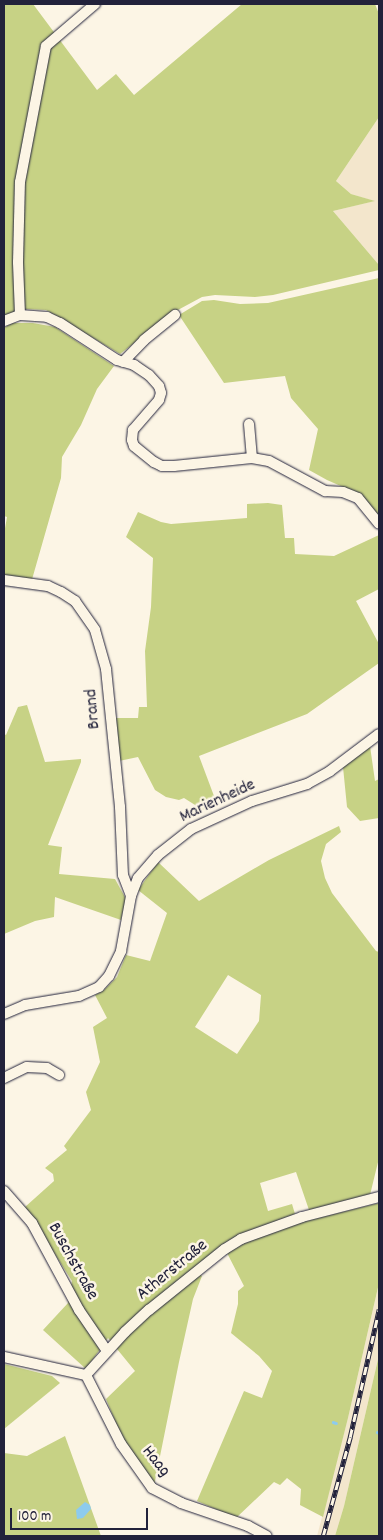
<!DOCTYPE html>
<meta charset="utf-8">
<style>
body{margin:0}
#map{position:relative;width:383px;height:1540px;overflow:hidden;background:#fcf5e5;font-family:Dekko,sans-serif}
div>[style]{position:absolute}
.built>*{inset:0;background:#f3e6cc}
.green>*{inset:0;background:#c7d285}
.water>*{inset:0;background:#8dcbee}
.stream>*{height:2.5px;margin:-1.25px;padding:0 1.25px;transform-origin:1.25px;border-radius:1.25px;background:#8dcbee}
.roads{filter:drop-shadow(0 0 1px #22223b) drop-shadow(0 0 1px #22223b)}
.street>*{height:10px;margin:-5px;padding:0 5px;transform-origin:5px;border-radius:5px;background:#fcf5e5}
.rail>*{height:4.5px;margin-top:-2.25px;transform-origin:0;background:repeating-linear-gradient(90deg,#fcf5e5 0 8px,#22223b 0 16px);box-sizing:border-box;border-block:1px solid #22223b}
span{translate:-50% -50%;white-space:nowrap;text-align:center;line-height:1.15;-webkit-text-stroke:5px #fcf5e5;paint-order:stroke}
.street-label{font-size:18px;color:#22223b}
.frame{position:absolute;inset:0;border:5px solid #22223b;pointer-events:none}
.scale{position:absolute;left:10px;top:1508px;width:138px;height:22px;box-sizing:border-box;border:2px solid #22223b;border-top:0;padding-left:6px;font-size:15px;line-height:18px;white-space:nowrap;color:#22223b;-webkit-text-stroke:4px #fcf5e5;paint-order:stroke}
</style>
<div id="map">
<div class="built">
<i style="clip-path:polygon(379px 117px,379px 265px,333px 211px,374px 201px,351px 194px,336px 181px)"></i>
<i style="clip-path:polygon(379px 1283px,379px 1355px,344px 1506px,335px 1536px,317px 1536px,348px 1418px)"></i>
</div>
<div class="green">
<i style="clip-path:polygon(4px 4px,33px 4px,97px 90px,116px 74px,134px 95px,242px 4px,375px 4px,379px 14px,379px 117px,336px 181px,351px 194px,375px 201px,333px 211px,379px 265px,379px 270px,273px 295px,255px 297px,215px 295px,202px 297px,176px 311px,120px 354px,46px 310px,24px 309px,4px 316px)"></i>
<i style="clip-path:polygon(379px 278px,379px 519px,359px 494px,327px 480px,309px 470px,318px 429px,291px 398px,285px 376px,224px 383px,179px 315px,202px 301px,214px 300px,240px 304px,268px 303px)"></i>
<i style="clip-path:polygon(12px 323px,33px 323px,55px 327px,114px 366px,97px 389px,81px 425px,62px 457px,61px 478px,31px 583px,4px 577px,4px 534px,7px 517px,4px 516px,4px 328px)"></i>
<i style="clip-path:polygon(268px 503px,282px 505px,285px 538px,294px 538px,295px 554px,334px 556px,379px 535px,379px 589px,356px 601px,379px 644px,379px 663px,307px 714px,199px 756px,217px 804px,203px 810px,184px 798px,179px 800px,166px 797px,155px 790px,138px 757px,119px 761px,114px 718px,138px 718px,139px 707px,147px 707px,145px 651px,151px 607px,153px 558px,126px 537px,138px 512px,161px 522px,171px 524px,247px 518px,247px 504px)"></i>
<i style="clip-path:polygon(27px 705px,45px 762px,81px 759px,81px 762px,48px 845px,62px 847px,59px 874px,115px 879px,126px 899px,121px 920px,55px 897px,54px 917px,35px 921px,4px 934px,4px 734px,6px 735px,18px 707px)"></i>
<i style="clip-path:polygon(370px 746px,375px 781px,379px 779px,379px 818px,360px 821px,347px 807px,343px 767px)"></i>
<i style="clip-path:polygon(evenodd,339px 826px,341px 832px,326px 844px,321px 861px,325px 878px,332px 893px,376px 951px,379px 952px,379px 1158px,370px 1195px,309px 1210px,296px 1172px,260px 1183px,268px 1211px,292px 1204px,295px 1214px,239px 1236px,196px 1271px,202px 1276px,193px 1299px,179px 1362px,154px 1486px,124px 1443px,106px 1399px,135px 1371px,108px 1338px,86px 1369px,43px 1330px,68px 1303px,72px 1281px,25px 1207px,54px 1181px,53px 1174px,45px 1168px,67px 1150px,64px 1146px,91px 1110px,86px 1092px,100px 1062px,93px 1027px,107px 1018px,95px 995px,104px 990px,117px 977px,126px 955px,150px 961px,167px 913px,138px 890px,158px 862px,199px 901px,269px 860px,339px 826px,228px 975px,261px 995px,259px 1021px,237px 1054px,195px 1027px,228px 975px)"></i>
<i style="clip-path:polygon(379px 1203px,379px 1283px,348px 1418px,323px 1517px,300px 1505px,301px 1489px,287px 1478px,280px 1485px,274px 1482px,236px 1518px,197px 1501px,244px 1391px,262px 1398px,272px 1371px,259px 1356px,231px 1333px,238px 1304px,238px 1291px,244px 1286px,227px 1253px,250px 1240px,277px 1228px)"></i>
<i style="clip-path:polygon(379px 1355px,379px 1536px,335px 1536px,344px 1506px)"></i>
<i style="clip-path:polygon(4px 1364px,52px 1376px,60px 1383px,4px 1429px)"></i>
<i style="clip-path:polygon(65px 1436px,101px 1536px,4px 1536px,4px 1453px,27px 1456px)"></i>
</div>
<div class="water">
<i style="clip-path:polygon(85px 1502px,90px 1505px,91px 1509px,83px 1518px,77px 1519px,76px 1510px)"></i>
</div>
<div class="stream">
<i style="left:333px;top:1422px;width:3px;rotate:18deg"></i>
<i style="left:377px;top:1432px;width:2px;rotate:27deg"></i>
</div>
<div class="roads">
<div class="street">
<i style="left:20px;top:315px;width:53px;rotate:-92.2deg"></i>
<i style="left:18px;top:262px;width:80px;rotate:-88.6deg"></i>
<i style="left:20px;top:182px;width:138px;rotate:-79.2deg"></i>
<i style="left:46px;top:46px;width:65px;rotate:-40.6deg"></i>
<i style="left:4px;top:321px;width:17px;rotate:-21deg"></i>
<i style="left:20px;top:315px;width:27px;rotate:4deg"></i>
<i style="left:47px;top:317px;width:14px;rotate:25deg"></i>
<i style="left:60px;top:323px;width:68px;rotate:33deg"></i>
<i style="left:117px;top:360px;width:18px;rotate:16deg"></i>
<i style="left:134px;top:365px;width:18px;rotate:34deg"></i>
<i style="left:149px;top:375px;width:15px;rotate:48deg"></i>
<i style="left:159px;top:386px;width:7px;rotate:74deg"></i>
<i style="left:161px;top:393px;width:7px;rotate:106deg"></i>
<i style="left:159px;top:400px;width:40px;rotate:131deg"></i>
<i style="left:133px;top:430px;width:10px;rotate:96deg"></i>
<i style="left:132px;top:440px;width:6px;rotate:72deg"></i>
<i style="left:134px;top:446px;width:26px;rotate:39deg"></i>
<i style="left:154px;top:462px;width:9px;rotate:27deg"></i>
<i style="left:162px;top:466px;width:12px"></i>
<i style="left:174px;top:466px;width:78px;rotate:-5.9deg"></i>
<i style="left:252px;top:458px;width:17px;rotate:10deg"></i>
<i style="left:269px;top:461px;width:64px;rotate:28.2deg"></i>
<i style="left:325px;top:491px;width:18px;rotate:3deg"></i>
<i style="left:343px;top:492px;width:16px;rotate:22deg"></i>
<i style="left:358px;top:498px;width:33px;rotate:51deg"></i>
<i style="left:123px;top:362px;width:30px;rotate:-46deg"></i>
<i style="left:144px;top:340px;width:40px;rotate:-39deg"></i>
<i style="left:249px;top:424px;width:34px;rotate:85deg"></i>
<i style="left:4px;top:580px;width:44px;rotate:7.8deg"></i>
<i style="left:48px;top:586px;width:14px;rotate:25deg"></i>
<i style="left:61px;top:592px;width:17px;rotate:33deg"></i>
<i style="left:75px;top:601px;width:35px;rotate:55deg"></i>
<i style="left:95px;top:630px;width:41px;rotate:74.2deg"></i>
<i style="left:106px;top:669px;width:139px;rotate:84.2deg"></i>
<i style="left:120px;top:807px;width:68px;rotate:87.5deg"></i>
<i style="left:123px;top:875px;width:22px;rotate:69deg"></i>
<i style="left:4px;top:1014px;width:23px;rotate:-23deg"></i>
<i style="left:25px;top:1005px;width:55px;rotate:-9.5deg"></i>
<i style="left:79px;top:996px;width:22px;rotate:-24deg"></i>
<i style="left:99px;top:987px;width:15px;rotate:-48deg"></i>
<i style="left:109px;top:976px;width:28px;rotate:-64deg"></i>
<i style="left:121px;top:951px;width:56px;rotate:-79.7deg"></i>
<i style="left:131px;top:896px;width:19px;rotate:-69deg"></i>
<i style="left:138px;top:878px;width:30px;rotate:-49deg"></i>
<i style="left:158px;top:855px;width:42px;rotate:-38.2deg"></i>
<i style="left:191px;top:829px;width:67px;rotate:-24.7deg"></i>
<i style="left:252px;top:801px;width:58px;rotate:-17.2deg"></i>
<i style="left:307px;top:784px;width:26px;rotate:-29deg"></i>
<i style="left:330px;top:771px;width:61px;rotate:-37.1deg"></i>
<i style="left:4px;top:1078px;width:25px;rotate:-26deg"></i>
<i style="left:27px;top:1067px;width:20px;rotate:3deg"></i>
<i style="left:47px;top:1068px;width:14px;rotate:30deg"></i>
<i style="left:4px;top:1191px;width:43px;rotate:48.8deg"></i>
<i style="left:32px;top:1223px;width:99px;rotate:61.6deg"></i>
<i style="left:79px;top:1310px;width:50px;rotate:55.7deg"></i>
<i style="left:4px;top:1357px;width:84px;rotate:12.4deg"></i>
<i style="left:86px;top:1375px;width:58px;rotate:-47.8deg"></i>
<i style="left:125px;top:1332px;width:33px;rotate:-43deg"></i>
<i style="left:149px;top:1310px;width:97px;rotate:-38.8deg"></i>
<i style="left:225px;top:1249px;width:19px;rotate:-32deg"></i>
<i style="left:241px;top:1239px;width:65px;rotate:-19.8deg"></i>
<i style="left:302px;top:1217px;width:80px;rotate:-14.6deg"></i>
<i style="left:86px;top:1375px;width:77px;rotate:63.1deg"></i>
<i style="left:121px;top:1444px;width:54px;rotate:54.8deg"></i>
<i style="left:152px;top:1488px;width:33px;rotate:27deg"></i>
<i style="left:181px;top:1503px;width:71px;rotate:18.9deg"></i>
<i style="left:248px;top:1526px;width:21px;rotate:28deg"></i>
</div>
</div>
<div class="rail">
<i style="left:323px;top:1536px;width:103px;rotate:-74.7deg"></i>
<i style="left:350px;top:1437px;width:131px;rotate:-77.2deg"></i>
</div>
<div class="street-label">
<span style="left:94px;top:709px;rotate:-95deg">Brand</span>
<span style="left:218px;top:802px;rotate:-25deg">Marienheide</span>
<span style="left:72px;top:1262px;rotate:61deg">Buschstraße</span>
<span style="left:173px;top:1271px;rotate:-39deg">Atherstraße</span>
<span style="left:155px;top:1462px;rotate:51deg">Haag</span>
</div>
<div class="frame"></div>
<div class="scale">100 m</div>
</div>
